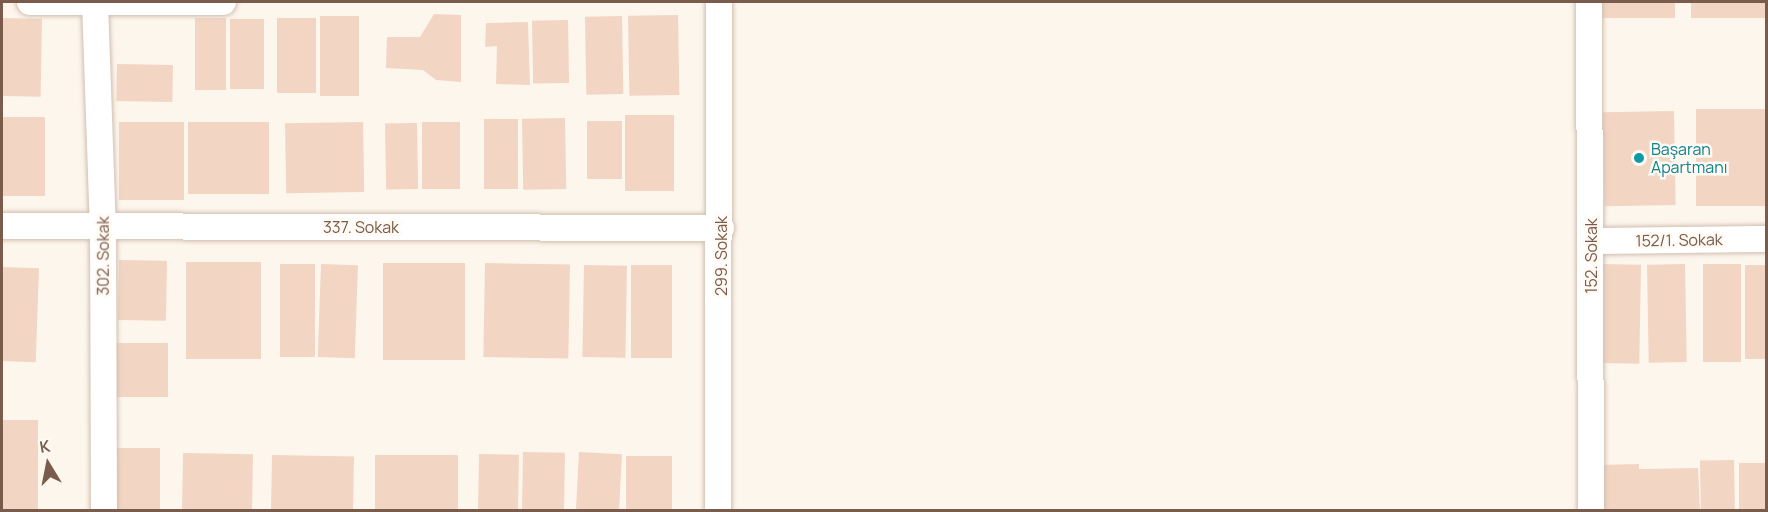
<!DOCTYPE html>
<meta charset="utf-8">
<style>
body{margin:0}
#map{position:relative;width:1768px;height:512px;overflow:hidden;background:#fdf6ec;font-family:Manrope,sans-serif}
div>[style]{position:absolute}
.building>*{inset:0;background:#f3d5c3;transform-origin:0 0}
.roads{filter:drop-shadow(0 0 2px #d1beb0) drop-shadow(0 0 2px #d1beb0)}
.minor>*{height:26px;margin:-13px;padding:0 13px;transform-origin:13px;border-radius:13px;background:#fff}
.dots>*{width:16px;height:16px;translate:-50% -50%;box-sizing:border-box;border:3px solid #fffaf3;border-radius:50%}
span{translate:-50% -50%;white-space:nowrap;text-align:center;line-height:1.15;-webkit-text-stroke:5px #fffaf3;paint-order:stroke}
.culture-label{font-size:16px;color:#0d838f}
.left{translate:0 -50%;text-align:left}
.street-label{font-size:16px;color:#7a5c4d}
.frame{position:absolute;inset:0;border:3px solid #7a5c4d;pointer-events:none}
.north{position:absolute;left:18px;top:434px;width:60px;height:60px;-webkit-text-stroke:4px #fffaf3;paint-order:stroke;rotate:350deg;font-size:16px;font-weight:700;line-height:24px;text-align:center;color:#7a5c4d}
.north::after{content:'';display:block;margin:auto;width:21px;height:27px;background:#7a5c4d;clip-path:polygon(50% 0,100% 100%,50% 72%,0 100%)}
</style>
<div id="map">
<div class="building">
<i style="left:1597px;top:2px;width:78px;height:16px"></i>
<i style="left:1691px;top:2px;width:75px;height:16px"></i>
<i style="clip-path:polygon(434px 14px,461px 15px,461px 82px,436px 80px,423px 70px,386px 68px,387px 37px,420px 37px)"></i>
<i style="left:678px;top:15px;width:80px;height:50px;rotate:89deg"></i>
<i style="left:320px;top:16px;width:39px;height:80px"></i>
<i style="left:622px;top:16px;width:78px;height:37px;rotate:89deg"></i>
<i style="left:2px;top:18px;width:40px;height:78px;rotate:1deg"></i>
<i style="left:195px;top:18px;width:31px;height:72px"></i>
<i style="left:277px;top:18px;width:39px;height:75px"></i>
<i style="left:230px;top:19px;width:34px;height:70px"></i>
<i style="left:568px;top:20px;width:63px;height:36px;rotate:89deg"></i>
<i style="clip-path:polygon(528px 22px,530px 85px,496px 84px,497px 46px,485px 47px,486px 23px)"></i>
<i style="left:117px;top:64px;width:56px;height:37px;rotate:1deg"></i>
<i style="left:1696px;top:109px;width:70px;height:97px"></i>
<i style="left:1674px;top:111px;width:94px;height:71px;rotate:89deg"></i>
<i style="left:674px;top:115px;width:76px;height:49px;rotate:90deg"></i>
<i style="left:2px;top:117px;width:43px;height:79px"></i>
<i style="left:565px;top:118px;width:71px;height:43px;rotate:89deg"></i>
<i style="left:484px;top:119px;width:34px;height:70px"></i>
<i style="left:622px;top:121px;width:58px;height:35px;rotate:90deg"></i>
<i style="left:119px;top:122px;width:65px;height:78px"></i>
<i style="left:188px;top:122px;width:81px;height:72px"></i>
<i style="left:363px;top:122px;width:70px;height:78px;rotate:89deg"></i>
<i style="left:422px;top:122px;width:38px;height:67px"></i>
<i style="left:417px;top:123px;width:66px;height:32px;rotate:89deg"></i>
<i style="left:119px;top:260px;width:48px;height:60px;rotate:1deg"></i>
<i style="left:186px;top:262px;width:75px;height:97px"></i>
<i style="left:465px;top:263px;width:97px;height:82px;rotate:90deg"></i>
<i style="left:485px;top:263px;width:85px;height:94px;rotate:1deg"></i>
<i style="left:315px;top:264px;width:93px;height:35px;rotate:90deg"></i>
<i style="left:321px;top:264px;width:37px;height:93px;rotate:2deg"></i>
<i style="left:1600px;top:264px;width:41px;height:99px;rotate:1deg"></i>
<i style="left:1685px;top:264px;width:98px;height:38px;rotate:89deg"></i>
<i style="left:1703px;top:264px;width:38px;height:98px"></i>
<i style="left:584px;top:265px;width:43px;height:92px;rotate:1deg"></i>
<i style="left:631px;top:265px;width:41px;height:93px"></i>
<i style="left:1745px;top:265px;width:21px;height:94px"></i>
<i style="left:2px;top:267px;width:37px;height:94px;rotate:2deg"></i>
<i style="left:114px;top:343px;width:54px;height:54px"></i>
<i style="left:2px;top:420px;width:36px;height:90px"></i>
<i style="left:112px;top:448px;width:48px;height:62px"></i>
<i style="left:523px;top:452px;width:42px;height:58px;rotate:1deg"></i>
<i style="left:579px;top:452px;width:43px;height:58px;rotate:3deg"></i>
<i style="left:183px;top:453px;width:70px;height:57px;rotate:1deg"></i>
<i style="left:479px;top:454px;width:40px;height:56px;rotate:1deg"></i>
<i style="left:272px;top:455px;width:82px;height:55px;rotate:1deg"></i>
<i style="left:458px;top:455px;width:55px;height:83px;rotate:90deg"></i>
<i style="left:626px;top:456px;width:46px;height:54px"></i>
<i style="left:1734px;top:460px;width:50px;height:34px;rotate:89deg"></i>
<i style="left:1739px;top:463px;width:27px;height:47px"></i>
<i style="clip-path:polygon(1639px 464px,1639px 469px,1698px 468px,1700px 510px,1599px 510px,1597px 465px)"></i>
</div>
<div class="roads">
<div class="minor">
<i style="left:30px;top:2px;width:193px"></i>
<i style="left:95px;top:2px;width:224px;rotate:88deg"></i>
<i style="left:103px;top:226px;width:284px;rotate:89.8deg"></i>
<i style="left:1589px;top:2px;width:508px;rotate:89.77deg"></i>
<i style="left:2px;top:226px;width:719px;rotate:0.16deg"></i>
<i style="left:1591px;top:241px;width:175px;rotate:-0.7deg"></i>
<i style="left:718px;top:510px;width:508px;rotate:-89.89deg"></i>
</div>
</div>
<div class="dots">
<i style="left:1639px;top:158px;background:#0f9aa8"></i>
</div>
<div class="culture-label">
<span class="left" style="left:1651px;top:158px">Başaran<br>Apartmanı</span>
</div>
<div class="street-label">
<span style="left:361px;top:227px">337. Sokak</span>
<span style="left:1679px;top:240px;rotate:-1deg">152/1. Sokak</span>
<span style="left:103px;top:256px;rotate:-90deg">302. Sokak</span>
<span style="left:721px;top:256px;rotate:-90deg">299. Sokak</span>
<span style="left:1591px;top:256px;rotate:-90deg">152. Sokak</span>
</div>
<div class="frame"></div>
<div class="north">K</div>
</div>
